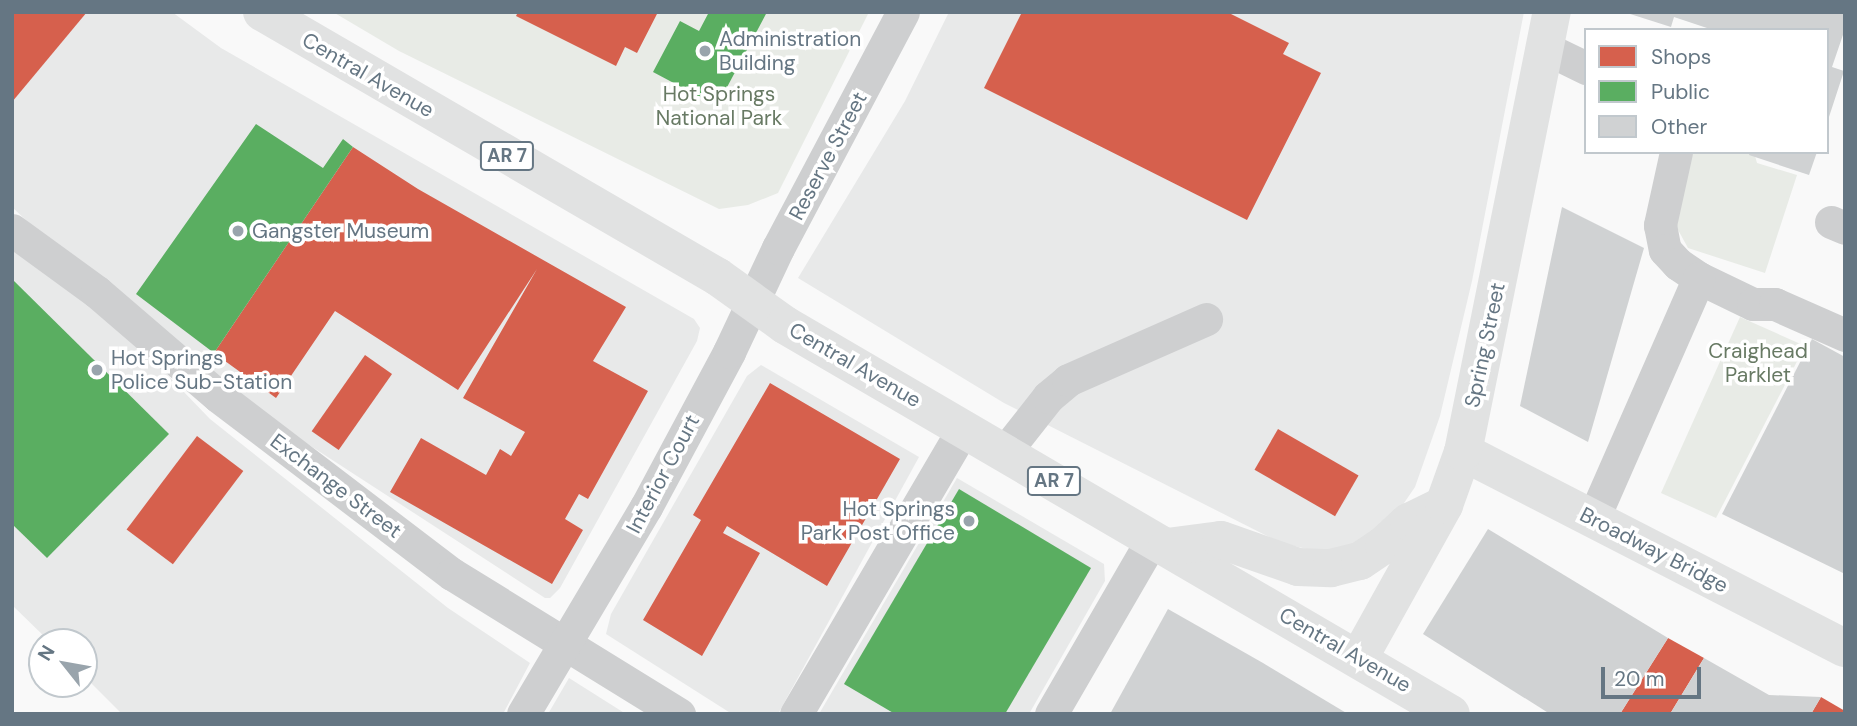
<!DOCTYPE html>
<style>
body{margin:0}
#map{position:relative;width:1857px;height:726px;overflow:hidden;background:#f9f9f9;font-family:"DM Sans",sans-serif}
div>[style]{position:absolute}
.built>*{inset:0;background:#e8e9e9}
.green>*{inset:0;background:#e8ebe6}
.shops>*{inset:0;background:#d6604d;transform-origin:0 0}
.public>*{inset:0;background:#5aae61}
.building>*{inset:0;background:#d0d2d3}
.minor>*{height:33px;margin:-16.5px;padding:0 16.5px;transform-origin:16.5px;border-radius:16.5px;background:#cecfd0}
.major>*{height:38px;margin:-19px;padding:0 19px;transform-origin:19px;border-radius:19px;background:#e1e2e2}
.dots>*{width:19px;height:19px;translate:-50% -50%;box-sizing:border-box;border:4px solid #fff;border-radius:50%}
span{translate:-50% -50%;white-space:nowrap;text-align:center;line-height:1.15;-webkit-text-stroke:7px #fff;paint-order:stroke}
.shield-label span{padding:2px 5px;background:#fff;border:2px solid;border-radius:5px;-webkit-text-stroke-width:0}
.shield-label{font-size:19px;color:#657683;font-weight:700}
.poi-label{font-size:21px;color:#657683}
.left{translate:0 -50%;text-align:left}
.right{translate:-100% -50%;text-align:right}
.street-label{font-size:21px;color:#657683}
.park-label{font-size:21px;color:#687a64}
.frame{position:absolute;inset:0;border:14px solid #657683;pointer-events:none}
.legend{position:absolute;left:1584px;top:28px;width:245px;height:126px;box-sizing:border-box;background:#fff;border:2px solid #c1c8cd;margin:0;padding:9px 12px;list-style:none;font-size:21px;color:#657683}
.legend li{display:flex;align-items:center;gap:14px;height:35px}
.legend b{width:35px;border:2px solid #c1c8cd}
.north{position:absolute;left:28px;top:628px;width:70px;height:70px;box-sizing:border-box;background:#fff;border:2px solid #c1c8cd;border-radius:50%;rotate:301deg;font-size:19px;font-weight:700;line-height:28px;text-align:center;color:#657683}
.north::after{content:'';display:block;margin:auto;width:24px;height:32px;background:#99a4ac;clip-path:polygon(50% 0,100% 100%,50% 72%,0 100%)}
.scale{position:absolute;left:1601px;top:667px;width:100px;height:32px;box-sizing:border-box;border:4px solid #657683;border-top:0;padding-left:9px;font-size:21px;line-height:24px;white-space:nowrap;color:#657683;-webkit-text-stroke:5px #fff;paint-order:stroke}
</style>
<div id="map">
<div class="built">
<i style="clip-path:polygon(12px 12px,172px 12px,221px 48px,694px 319px,700px 328px,697px 341px,560px 588px,550px 598px,545px 598px,283px 428px,81px 272px,12px 207px)"></i>
<i style="clip-path:polygon(949px 12px,1524px 12px,1472px 281px,1440px 416px,1415px 487px,1389px 525px,1342px 557px,1281px 543px,1004px 403px,798px 278px,905px 101px)"></i>
<i style="clip-path:polygon(12px 247px,127px 333px,210px 419px,448px 608px,530px 663px,503px 714px,122px 714px,84px 676px,84px 642px,50px 642px,12px 605px)"></i>
<i style="clip-path:polygon(761px 365px,919px 457px,778px 714px,732px 714px,606px 634px,611px 614px,747px 376px)"></i>
<i style="clip-path:polygon(957px 478px,1104px 564px,1105px 581px,1029px 714px,819px 714px)"></i>
<i style="clip-path:polygon(569px 678px,626px 714px,548px 714px)"></i>
</div>
<div class="green">
<i style="clip-path:polygon(333px 12px,869px 12px,778px 193px,748px 205px,719px 209px,399px 51px)"></i>
<i style="clip-path:polygon(1692px 152px,1754px 152px,1757px 163px,1797px 175px,1765px 273px,1688px 248px,1677px 228px,1677px 206px)"></i>
<i style="clip-path:polygon(1740px 317px,1805px 346px,1716px 518px,1661px 493px)"></i>
</div>
<div class="shops">
<i style="clip-path:polygon(12px 12px,87px 12px,12px 102px)"></i>
<i style="clip-path:polygon(518px 12px,658px 12px,637px 53px,625px 47px,616px 66px,516px 16px)"></i>
<i style="clip-path:polygon(1022px 12px,1227px 12px,1289px 43px,1283px 54px,1321px 73px,1247px 220px,984px 88px)"></i>
<i style="clip-path:polygon(353px 147px,418px 189px,626px 307px,593px 361px,648px 391px,588px 499px,579px 494px,565px 519px,583px 530px,552px 584px,390px 492px,421px 438px,486px 475px,500px 449px,511px 456px,525px 432px,463px 398px,537px 269px,458px 390px,335px 311px,276px 398px,214px 353px)"></i>
<i style="left:365px;top:355px;width:33px;height:93px;rotate:35deg"></i>
<i style="clip-path:polygon(770px 383px,900px 459px,827px 586px,727px 526px,723px 533px,760px 553px,702px 656px,643px 620px,701px 520px,693px 515px)"></i>
<i style="left:1278px;top:429px;width:93px;height:47px;rotate:30deg"></i>
<i style="left:197px;top:436px;width:58px;height:117px;rotate:37deg"></i>
<i style="clip-path:polygon(1668px 638px,1704px 658px,1670px 714px,1620px 714px)"></i>
<i style="clip-path:polygon(1821px 697px,1845px 711px,1845px 714px,1811px 714px)"></i>
</div>
<div class="public">
<i style="clip-path:polygon(709px 12px,767px 12px,717px 106px,653px 72px,680px 21px,699px 31px)"></i>
<i style="clip-path:polygon(256px 124px,323px 168px,343px 139px,353px 147px,214px 353px,136px 294px)"></i>
<i style="clip-path:polygon(12px 279px,169px 434px,47px 558px,12px 524px)"></i>
<i style="clip-path:polygon(959px 489px,1091px 568px,1005px 714px,895px 714px,844px 684px)"></i>
</div>
<div class="building">
<i style="clip-path:polygon(1845px 12px,1845px 29px,1832px 67px,1844px 71px,1828px 120px,1827px 30px,1713px 30px,1674px 17px,1671px 27px,1627px 13px)"></i>
<i style="clip-path:polygon(1750px 152px,1817px 152px,1809px 175px,1749px 155px)"></i>
<i style="clip-path:polygon(1562px 207px,1644px 248px,1588px 442px,1520px 406px)"></i>
<i style="clip-path:polygon(1812px 339px,1845px 357px,1845px 574px,1722px 514px)"></i>
<i style="clip-path:polygon(1488px 529px,1668px 638px,1620px 714px,1550px 714px,1423px 634px)"></i>
<i style="clip-path:polygon(1168px 609px,1263px 663px,1348px 714px,1110px 714px)"></i>
<i style="clip-path:polygon(1704px 658px,1769px 695px,1821px 697px,1811px 714px,1670px 714px)"></i>
</div>
<div class="minor">
<i style="left:1545px;top:48px;width:46px;rotate:26deg"></i>
<i style="left:1676px;top:152px;width:75px;rotate:102.4deg"></i>
<i style="left:1660px;top:225px;width:25px;rotate:79deg"></i>
<i style="left:1665px;top:250px;width:19px;rotate:47deg"></i>
<i style="left:1678px;top:264px;width:25px;rotate:34deg"></i>
<i style="left:1699px;top:278px;width:60px;rotate:25.7deg"></i>
<i style="left:1753px;top:304px;width:22px"></i>
<i style="left:1775px;top:304px;width:77px;rotate:23.9deg"></i>
<i style="left:1831px;top:222px;width:15px;rotate:23deg"></i>
<i style="left:12px;top:230px;width:105px;rotate:36.1deg"></i>
<i style="left:97px;top:292px;width:160px;rotate:40.7deg"></i>
<i style="left:218px;top:396px;width:294px;rotate:37.3deg"></i>
<i style="left:452px;top:574px;width:267px;rotate:31.7deg"></i>
<i style="left:1004px;top:453px;width:71px;rotate:-51.8deg"></i>
<i style="left:1048px;top:397px;width:26px;rotate:-40deg"></i>
<i style="left:1068px;top:380px;width:151px;rotate:-23.8deg"></i>
<i style="left:1593px;top:519px;width:263px;rotate:-66.3deg"></i>
<i style="left:523px;top:714px;width:241px;rotate:-59.3deg"></i>
<i style="left:646px;top:507px;width:176px;rotate:-61.8deg"></i>
<i style="left:729px;top:352px;width:115px;rotate:-64.8deg"></i>
<i style="left:778px;top:248px;width:267px;rotate:-62.1deg"></i>
<i style="left:796px;top:714px;width:332px;rotate:-59.6deg"></i>
<i style="left:1051px;top:714px;width:203px;rotate:-59.9deg"></i>
</div>
<div class="major">
<i style="left:262px;top:12px;width:527px;rotate:30.16deg"></i>
<i style="left:718px;top:277px;width:82px;rotate:35.6deg"></i>
<i style="left:785px;top:325px;width:771px;rotate:30.29deg"></i>
<i style="left:1463px;top:452px;width:429px;rotate:27.2deg"></i>
<i style="left:1167px;top:547px;width:54px;rotate:-7.4deg"></i>
<i style="left:1221px;top:540px;width:82px;rotate:19.3deg"></i>
<i style="left:1298px;top:567px;width:33px;rotate:2deg"></i>
<i style="left:1331px;top:568px;width:30px;rotate:-14deg"></i>
<i style="left:1360px;top:561px;width:29px;rotate:-34deg"></i>
<i style="left:1384px;top:545px;width:34px;rotate:-43deg"></i>
<i style="left:1409px;top:522px;width:37px;rotate:-26deg"></i>
<i style="left:1359px;top:658px;width:175px;rotate:-60.9deg"></i>
<i style="left:1444px;top:505px;width:56px;rotate:-70.3deg"></i>
<i style="left:1463px;top:452px;width:449px;rotate:-78.6deg"></i>
</div>
<div class="dots">
<i style="left:705px;top:51px;background:#99a4ac"></i>
<i style="left:238px;top:231px;background:#99a4ac"></i>
<i style="left:97px;top:370px;background:#99a4ac"></i>
<i style="left:969px;top:521px;background:#99a4ac"></i>
</div>
<div class="shield-label">
<span style="left:507px;top:156px">AR 7</span>
<span style="left:1054px;top:481px">AR 7</span>
</div>
<div class="poi-label">
<span class="left" style="left:719px;top:51px">Administration<br>Building</span>
<span class="left" style="left:252px;top:231px">Gangster Museum</span>
<span class="left" style="left:111px;top:370px">Hot Springs<br>Police Sub-Station</span>
<span class="right" style="left:955px;top:521px">Hot Springs<br>Park Post Office</span>
</div>
<div class="street-label">
<span style="left:368px;top:75px;rotate:30deg">Central Avenue</span>
<span style="left:828px;top:156px;rotate:-62deg">Reserve Street</span>
<span style="left:1485px;top:345px;rotate:-78deg">Spring Street</span>
<span style="left:855px;top:365px;rotate:30deg">Central Avenue</span>
<span style="left:663px;top:474px;rotate:-62deg">Interior Court</span>
<span style="left:336px;top:486px;rotate:37deg">Exchange Street</span>
<span style="left:1654px;top:550px;rotate:27deg">Broadway Bridge</span>
<span style="left:1345px;top:650px;rotate:30deg">Central Avenue</span>
</div>
<div class="park-label">
<span style="left:719px;top:106px">Hot Springs<br>National Park</span>
<span style="left:1758px;top:363px">Craighead<br>Parklet</span>
</div>
<div class="frame"></div>
<ul class="legend">
<li><b style="height:19px;background:#d6604d"></b>Shops</li>
<li><b style="height:19px;background:#5aae61"></b>Public</li>
<li><b style="height:19px;background:#d0d2d3"></b>Other</li>
</ul>
<div class="north">N</div>
<div class="scale">20 m</div>
</div>
